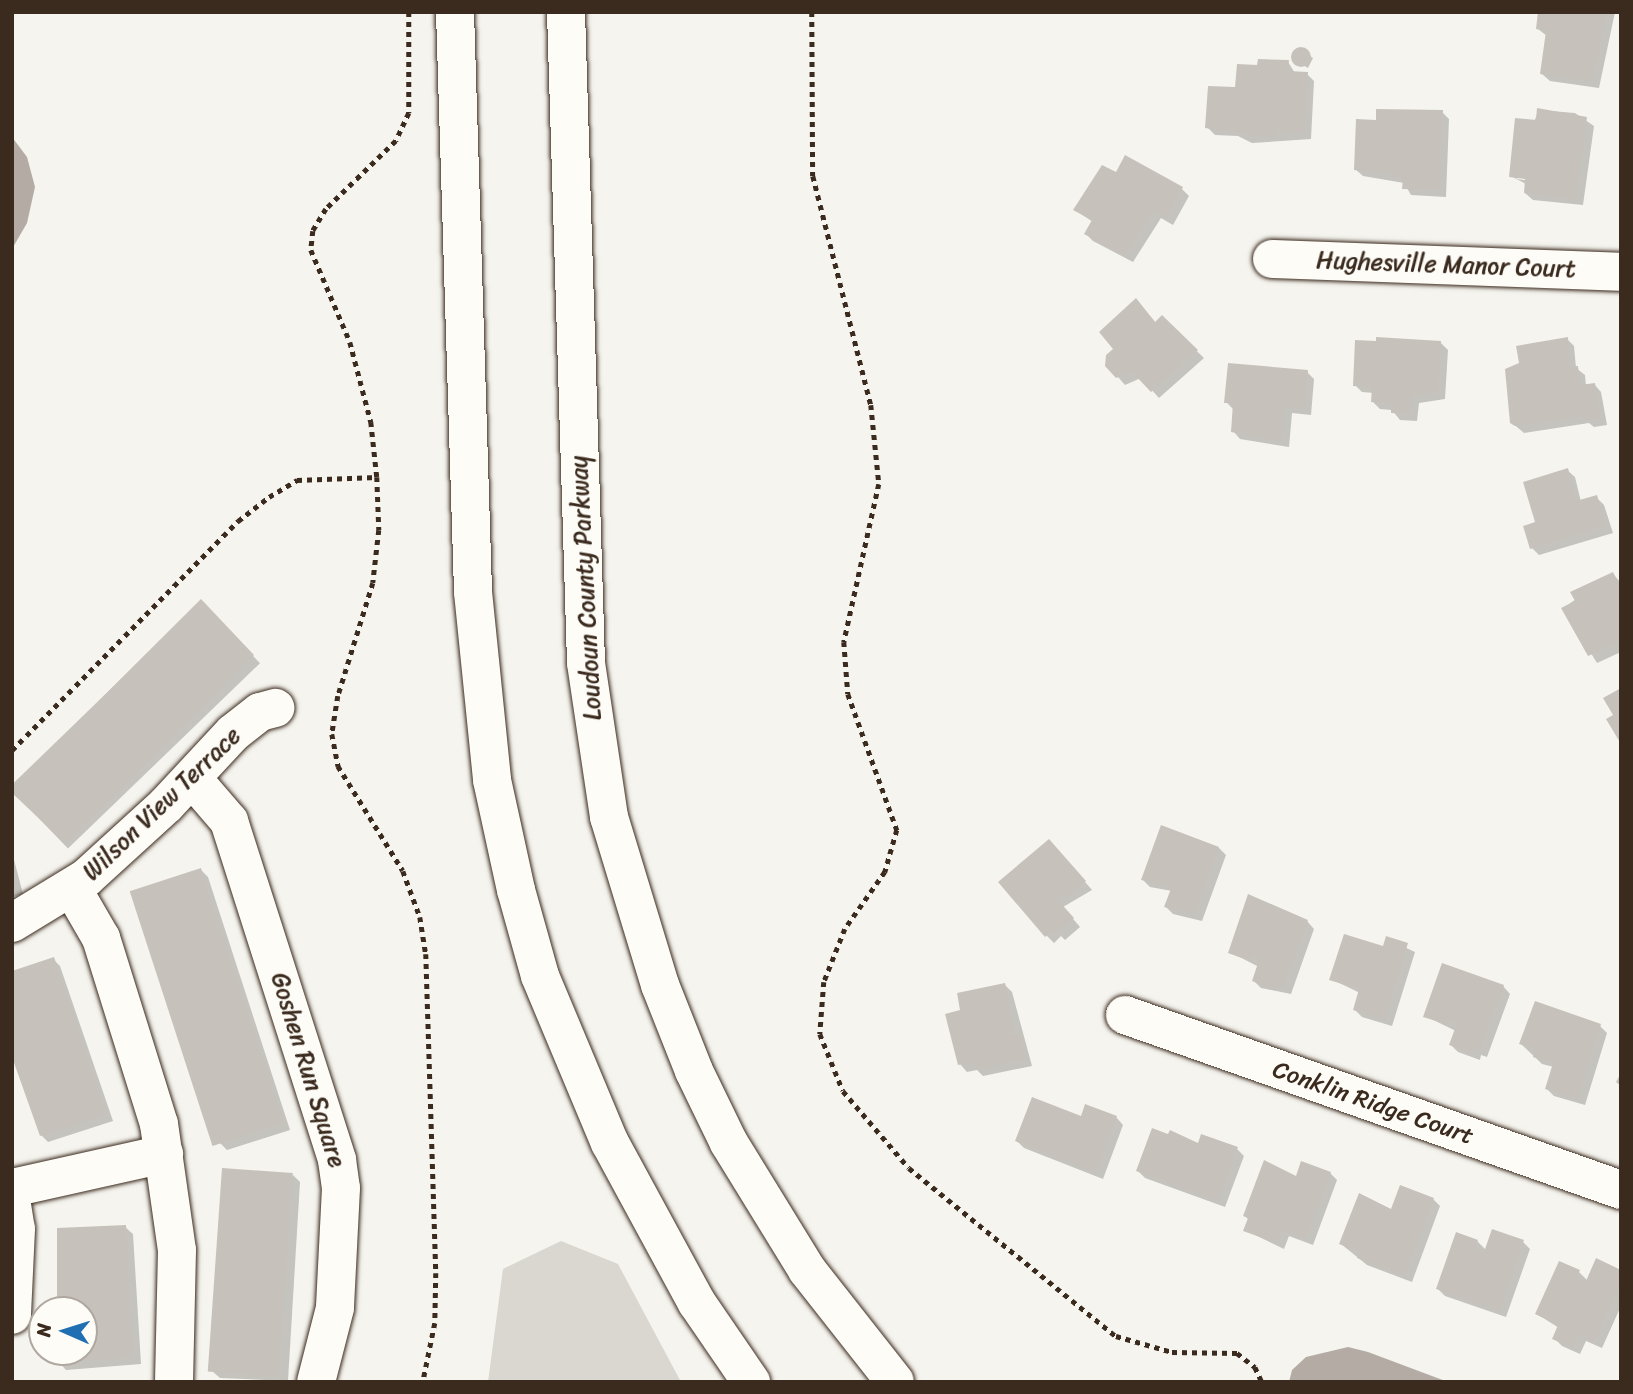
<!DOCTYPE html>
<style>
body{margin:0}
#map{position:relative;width:1633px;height:1394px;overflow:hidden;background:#f5f4ee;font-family:Sriracha,sans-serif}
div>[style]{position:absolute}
.green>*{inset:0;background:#dad6d0}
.water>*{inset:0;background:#b4aca4}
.shadow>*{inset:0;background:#0003;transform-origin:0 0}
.building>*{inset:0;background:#c7c1bb;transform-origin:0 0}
.round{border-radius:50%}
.path>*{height:4.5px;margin-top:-2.25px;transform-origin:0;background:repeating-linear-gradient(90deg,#3b2a1e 0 5px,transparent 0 10px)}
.roads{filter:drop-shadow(0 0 2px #3b2a1e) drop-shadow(0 0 2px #3b2a1e)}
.minor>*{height:38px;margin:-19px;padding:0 19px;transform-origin:19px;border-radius:19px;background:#fdfcf7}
.major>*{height:38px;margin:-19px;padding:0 19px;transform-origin:19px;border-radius:19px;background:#fdfcf7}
span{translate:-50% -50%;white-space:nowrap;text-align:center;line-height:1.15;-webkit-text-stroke:5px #fdfcf7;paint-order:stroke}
.street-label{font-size:24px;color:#3b2a1e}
.frame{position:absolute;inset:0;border:14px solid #3b2a1e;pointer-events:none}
.north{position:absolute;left:28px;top:1296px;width:70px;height:70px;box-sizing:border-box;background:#fdfcf7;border:2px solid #afa8a0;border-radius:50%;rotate:273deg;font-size:19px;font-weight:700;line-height:28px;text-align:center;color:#3b2a1e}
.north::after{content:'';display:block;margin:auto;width:24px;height:32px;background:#1f6fb2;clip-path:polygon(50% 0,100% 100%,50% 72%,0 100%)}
</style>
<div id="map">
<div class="green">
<i style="clip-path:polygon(561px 1241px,618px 1264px,681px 1382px,488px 1382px,503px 1269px)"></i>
</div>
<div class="water">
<i style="clip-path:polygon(12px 137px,27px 157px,35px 187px,27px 223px,12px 249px)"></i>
<i style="clip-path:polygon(1348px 1347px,1368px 1352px,1448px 1382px,1289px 1382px,1292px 1370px,1306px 1357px)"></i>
</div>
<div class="shadow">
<i style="clip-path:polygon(1540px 12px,1615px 12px,1599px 88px,1550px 81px,1542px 74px,1547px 36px,1538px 29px)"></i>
<i style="clip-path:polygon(1299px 49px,1313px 58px,1308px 68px,1294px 60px)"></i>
<i style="clip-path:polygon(1288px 62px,1295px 73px,1307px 74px,1314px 81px,1311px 139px,1252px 143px,1238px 136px,1215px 135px,1207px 127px,1259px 67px)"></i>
<i style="clip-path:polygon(evenodd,1539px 110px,1575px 113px,1594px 126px,1583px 205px,1533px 200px,1525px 193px,1526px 184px,1511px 176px,1539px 110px,1517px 176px,1533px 181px,1517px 179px,1517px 176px)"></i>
<i style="clip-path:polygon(1442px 112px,1449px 119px,1446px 197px,1411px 195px,1404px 183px,1363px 176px,1355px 169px,1377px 122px)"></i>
<i style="clip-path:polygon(1182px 189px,1189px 196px,1173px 225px,1161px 218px,1133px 262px,1093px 241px,1086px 234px,1093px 222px,1075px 210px)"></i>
<i style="clip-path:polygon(1136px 300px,1156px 323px,1162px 318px,1204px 358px,1159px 398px,1141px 378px,1125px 385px,1118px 377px,1115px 350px)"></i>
<i style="clip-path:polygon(1567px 339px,1574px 346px,1576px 368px,1585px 375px,1586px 386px,1594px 384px,1601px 392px,1607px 425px,1594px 427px,1589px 423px,1524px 433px,1511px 422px)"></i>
<i style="clip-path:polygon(1441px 343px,1448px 350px,1445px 399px,1419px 403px,1417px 421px,1400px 420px,1392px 410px,1380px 409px,1373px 402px,1374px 393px,1362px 392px,1355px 385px)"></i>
<i style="clip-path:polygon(1307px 372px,1314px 379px,1311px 415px,1292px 413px,1289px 447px,1240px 439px,1233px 431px,1234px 410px,1226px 402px)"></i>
<i style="clip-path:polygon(1567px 470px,1575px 477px,1581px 502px,1596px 497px,1604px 505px,1613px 533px,1539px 555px,1532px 548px,1537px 524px)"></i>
<i style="clip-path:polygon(1613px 574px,1621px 583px,1621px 652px,1597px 663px,1563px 608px)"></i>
<i style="left:201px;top:602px;width:85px;height:267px;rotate:46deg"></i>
<i style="clip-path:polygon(1056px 848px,1092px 890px,1063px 907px,1080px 927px,1065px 940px,1061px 936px,1054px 943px,1046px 935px)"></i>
<i style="clip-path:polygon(1219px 848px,1226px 855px,1202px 921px,1173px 914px,1166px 907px,1172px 891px,1150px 887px,1143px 880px)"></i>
<i style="clip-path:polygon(12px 852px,23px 894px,12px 897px)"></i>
<i style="clip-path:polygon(201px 870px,208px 877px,290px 1130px,227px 1150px,219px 1142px)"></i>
<i style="clip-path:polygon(1307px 921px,1314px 929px,1291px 994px,1261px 988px,1254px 981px,1259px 967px,1230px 952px)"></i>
<i style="clip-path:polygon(1387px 939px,1415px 952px,1392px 1026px,1362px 1017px,1355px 1010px,1360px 993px,1331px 979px,1384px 949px)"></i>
<i style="clip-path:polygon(53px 959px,60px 966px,113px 1121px,48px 1142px,41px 1135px)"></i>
<i style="clip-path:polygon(1005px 985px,1012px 992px,1032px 1066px,983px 1076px,977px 1070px,967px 1072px,960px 1064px,962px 1012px)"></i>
<i style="clip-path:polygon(1503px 986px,1510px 994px,1487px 1057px,1481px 1055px,1480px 1060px,1458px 1052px,1451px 1045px,1456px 1031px,1425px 1016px)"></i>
<i style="clip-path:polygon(1600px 1026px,1607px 1033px,1585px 1105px,1554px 1096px,1547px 1089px,1554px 1067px,1542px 1064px,1521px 1044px)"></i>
<i style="clip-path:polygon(1621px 1073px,1621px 1086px,1616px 1082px)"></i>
<i style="clip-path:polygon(1116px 1117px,1123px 1125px,1103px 1179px,1024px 1148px,1017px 1141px,1082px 1118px)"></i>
<i style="clip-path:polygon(1199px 1145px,1237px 1149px,1244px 1156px,1225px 1207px,1145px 1178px,1138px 1171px)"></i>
<i style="clip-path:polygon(1330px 1173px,1337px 1180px,1313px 1245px,1289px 1236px,1284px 1249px,1245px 1230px,1249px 1220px,1245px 1216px,1297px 1179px)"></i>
<i style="clip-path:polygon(293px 1175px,300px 1182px,288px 1381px,220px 1378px,212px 1371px)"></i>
<i style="clip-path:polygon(1433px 1199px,1440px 1206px,1412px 1282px,1367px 1265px,1341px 1244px,1392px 1212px)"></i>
<i style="clip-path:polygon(125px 1227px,133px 1234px,141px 1364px,66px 1370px,59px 1362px,59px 1352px,84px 1352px,84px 1310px,59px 1310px)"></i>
<i style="clip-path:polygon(1477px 1241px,1486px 1250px,1523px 1242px,1530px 1249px,1506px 1317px,1445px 1296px,1438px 1289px)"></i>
<i style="clip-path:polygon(1579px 1272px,1588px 1281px,1621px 1272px,1621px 1306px,1602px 1348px,1586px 1341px,1580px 1354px,1562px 1346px,1554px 1338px,1559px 1328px,1537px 1314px)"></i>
</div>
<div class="building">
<i style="clip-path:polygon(1538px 12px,1608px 12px,1592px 81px,1540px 74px,1546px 31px,1536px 29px)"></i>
<i class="round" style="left:1291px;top:47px;width:20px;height:20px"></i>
<i style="clip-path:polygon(1258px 59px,1289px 60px,1288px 71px,1308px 72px,1304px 133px,1276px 131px,1275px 138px,1205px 128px,1208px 86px,1235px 87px,1237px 64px,1257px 65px)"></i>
<i style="clip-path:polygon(1537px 108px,1587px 117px,1576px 199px,1524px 193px,1525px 179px,1509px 177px,1515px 118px,1536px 120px)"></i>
<i style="clip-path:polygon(1376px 109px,1443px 110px,1440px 190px,1402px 189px,1403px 178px,1391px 177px,1391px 173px,1354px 170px,1356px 119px,1376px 120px)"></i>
<i style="clip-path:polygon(1125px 155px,1183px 187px,1166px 219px,1153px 212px,1125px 256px,1084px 234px,1092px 220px,1073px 210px,1102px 165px,1116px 172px)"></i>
<i style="clip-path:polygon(1136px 298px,1155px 322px,1162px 315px,1198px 350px,1151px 392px,1132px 372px,1116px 378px,1105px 366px,1106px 355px,1113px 349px,1099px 332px)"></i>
<i style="clip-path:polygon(1376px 337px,1441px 341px,1438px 392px,1412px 396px,1411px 414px,1391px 413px,1391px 403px,1371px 402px,1372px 387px,1353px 386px,1355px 340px,1376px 341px)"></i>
<i style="clip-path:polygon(1568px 337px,1570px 367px,1578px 366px,1580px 385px,1595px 383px,1600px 418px,1585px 421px,1584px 416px,1515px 426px,1510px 423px,1505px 369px,1519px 363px,1516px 346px)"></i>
<i style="clip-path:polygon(1228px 363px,1308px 370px,1305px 408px,1285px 407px,1282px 441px,1231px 432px,1233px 403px,1224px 403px)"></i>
<i style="clip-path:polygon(1568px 468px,1576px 501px,1597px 495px,1606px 526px,1530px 549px,1523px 526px,1535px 522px,1523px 482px)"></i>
<i style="clip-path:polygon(1613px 572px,1621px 588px,1621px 642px,1588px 656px,1561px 608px,1575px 601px,1570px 592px)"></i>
<i style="clip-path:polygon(201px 599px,254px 655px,66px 844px,12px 793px,12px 787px)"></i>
<i style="clip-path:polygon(1621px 688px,1621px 744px,1606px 719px,1613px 715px,1603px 698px)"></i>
<i style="clip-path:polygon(1161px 825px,1219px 847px,1195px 914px,1164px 907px,1172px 886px,1141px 880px)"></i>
<i style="clip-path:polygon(1049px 839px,1086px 881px,1067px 898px,1064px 893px,1057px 899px,1074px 918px,1056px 934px,1053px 930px,1045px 937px,998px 882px)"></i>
<i style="left:201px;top:868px;width:268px;height:75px;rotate:72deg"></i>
<i style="clip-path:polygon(1248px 894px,1308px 920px,1283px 988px,1276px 986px,1275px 990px,1252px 981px,1260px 957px,1252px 955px,1250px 961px,1228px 953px)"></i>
<i style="clip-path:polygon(1344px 934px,1383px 946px,1386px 936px,1408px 943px,1385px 1020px,1353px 1010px,1359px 989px,1329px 980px)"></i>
<i style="clip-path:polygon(54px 957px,107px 1114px,40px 1136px,12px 1057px,12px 971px)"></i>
<i style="clip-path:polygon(1442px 963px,1504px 985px,1480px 1051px,1474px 1049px,1472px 1053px,1449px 1045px,1457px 1023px,1448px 1019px,1446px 1024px,1423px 1017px)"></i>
<i style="clip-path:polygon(1005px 983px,1015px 1031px,1003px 1037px,1020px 1033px,1026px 1059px,974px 1070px,973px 1062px,958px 1065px,945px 1014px,960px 1010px,957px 993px)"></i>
<i style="clip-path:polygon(1535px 1001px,1601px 1024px,1578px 1099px,1545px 1089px,1553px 1063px,1533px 1057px,1535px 1049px,1519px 1044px)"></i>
<i style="clip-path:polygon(1032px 1097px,1081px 1116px,1085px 1104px,1117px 1116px,1096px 1173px,1015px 1141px)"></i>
<i style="clip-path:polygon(1152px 1128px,1168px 1134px,1170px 1130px,1198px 1143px,1201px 1134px,1238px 1147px,1218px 1201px,1136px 1171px)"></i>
<i style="clip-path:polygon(1264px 1160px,1296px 1176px,1301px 1161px,1331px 1172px,1306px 1239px,1281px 1230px,1277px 1243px,1243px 1231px,1248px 1218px,1243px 1216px)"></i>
<i style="left:222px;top:1168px;width:71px;height:204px;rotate:4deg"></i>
<i style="clip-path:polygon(1400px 1185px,1434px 1198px,1405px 1276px,1357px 1258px,1360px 1252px,1339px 1244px,1359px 1193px,1391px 1209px)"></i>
<i style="clip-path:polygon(126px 1225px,134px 1357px,57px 1363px,57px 1352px,84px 1352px,84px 1310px,57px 1310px,57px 1228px)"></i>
<i style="clip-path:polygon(1492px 1229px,1524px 1240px,1499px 1311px,1436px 1289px,1456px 1232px,1478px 1240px,1475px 1249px,1484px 1252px)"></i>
<i style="clip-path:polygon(1596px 1258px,1621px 1270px,1621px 1284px,1594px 1342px,1579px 1335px,1573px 1348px,1552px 1339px,1558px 1325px,1535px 1314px,1559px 1261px,1580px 1270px,1577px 1277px,1586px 1281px)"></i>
</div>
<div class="path">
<i style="left:409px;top:12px;width:101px;rotate:90deg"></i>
<i style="left:409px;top:113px;width:31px;rotate:115deg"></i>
<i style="left:396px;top:141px;width:98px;rotate:135.8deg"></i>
<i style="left:326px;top:209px;width:26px;rotate:121deg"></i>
<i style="left:313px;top:231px;width:19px;rotate:96deg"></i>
<i style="left:311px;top:250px;width:100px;rotate:67deg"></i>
<i style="left:350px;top:342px;width:83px;rotate:75.3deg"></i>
<i style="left:371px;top:422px;width:55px;rotate:83.8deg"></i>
<i style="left:377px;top:477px;width:53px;rotate:87.8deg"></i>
<i style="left:379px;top:530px;width:53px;rotate:96.5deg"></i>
<i style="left:373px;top:583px;width:118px;rotate:107.2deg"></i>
<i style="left:338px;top:696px;width:38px;rotate:99deg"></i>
<i style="left:332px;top:734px;width:33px;rotate:79deg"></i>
<i style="left:338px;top:766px;width:123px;rotate:58.2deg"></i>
<i style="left:403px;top:871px;width:49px;rotate:69.7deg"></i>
<i style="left:420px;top:917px;width:37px;rotate:81deg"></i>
<i style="left:426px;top:954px;width:319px;rotate:88.2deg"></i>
<i style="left:436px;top:1273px;width:50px;rotate:91.1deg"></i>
<i style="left:435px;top:1323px;width:60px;rotate:101.5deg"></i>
<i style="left:812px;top:12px;width:164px;rotate:89.7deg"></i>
<i style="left:813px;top:176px;width:236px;rotate:75.8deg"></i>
<i style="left:871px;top:405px;width:79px;rotate:84.2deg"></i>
<i style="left:879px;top:484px;width:162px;rotate:102.5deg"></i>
<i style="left:844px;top:642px;width:52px;rotate:85.6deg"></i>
<i style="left:848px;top:694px;width:145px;rotate:70.2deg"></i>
<i style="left:897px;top:830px;width:44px;rotate:105.9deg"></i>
<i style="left:885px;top:872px;width:70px;rotate:125.1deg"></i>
<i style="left:845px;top:929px;width:57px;rotate:111.6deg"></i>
<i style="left:824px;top:982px;width:52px;rotate:94.4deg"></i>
<i style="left:820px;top:1034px;width:61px;rotate:68deg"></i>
<i style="left:843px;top:1091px;width:101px;rotate:49.4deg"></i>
<i style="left:909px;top:1168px;width:267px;rotate:39.1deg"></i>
<i style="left:1116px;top:1336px;width:58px;rotate:15.9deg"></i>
<i style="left:1172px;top:1352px;width:65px;rotate:0.9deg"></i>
<i style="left:1237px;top:1353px;width:23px;rotate:38deg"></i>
<i style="left:1255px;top:1367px;width:17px;rotate:65deg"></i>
<i style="left:12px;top:750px;width:322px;rotate:-45.4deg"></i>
<i style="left:238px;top:521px;width:39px;rotate:-38deg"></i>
<i style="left:269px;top:497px;width:33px;rotate:-31deg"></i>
<i style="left:297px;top:480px;width:80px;rotate:-2.1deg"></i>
</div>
<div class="roads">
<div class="minor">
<i style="left:1272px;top:259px;width:349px;rotate:2.1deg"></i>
<i style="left:192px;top:778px;width:57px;rotate:49.3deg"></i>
<i style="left:229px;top:821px;width:356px;rotate:72.3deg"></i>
<i style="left:337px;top:1160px;width:28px;rotate:82deg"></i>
<i style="left:341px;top:1188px;width:120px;rotate:92.9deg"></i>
<i style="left:335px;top:1308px;width:76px;rotate:104.4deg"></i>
<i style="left:72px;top:888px;width:58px;rotate:59.9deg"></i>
<i style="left:101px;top:938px;width:195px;rotate:72.7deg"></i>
<i style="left:159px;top:1124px;width:127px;rotate:81.9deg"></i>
<i style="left:177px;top:1250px;width:132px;rotate:91.3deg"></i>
<i style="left:12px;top:923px;width:87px;rotate:-31.3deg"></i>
<i style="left:86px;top:878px;width:108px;rotate:-42.4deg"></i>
<i style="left:166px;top:805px;width:98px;rotate:-47.1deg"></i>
<i style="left:233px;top:733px;width:34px;rotate:-38deg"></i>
<i style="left:260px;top:712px;width:16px;rotate:-15deg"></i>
<i style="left:1125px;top:1015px;width:526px;rotate:19.43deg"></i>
<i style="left:12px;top:1188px;width:156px;rotate:-12.6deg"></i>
<i style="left:12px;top:1205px;width:24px;rotate:81deg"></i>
<i style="left:16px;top:1229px;width:86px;rotate:92.7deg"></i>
</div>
<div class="major">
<i style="left:455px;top:12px;width:580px;rotate:88.22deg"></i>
<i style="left:473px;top:592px;width:189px;rotate:84.2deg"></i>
<i style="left:492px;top:780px;width:113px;rotate:77.7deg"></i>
<i style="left:516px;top:890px;width:89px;rotate:74.4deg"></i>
<i style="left:540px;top:976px;width:181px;rotate:67.3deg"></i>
<i style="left:610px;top:1143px;width:182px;rotate:61.5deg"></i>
<i style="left:697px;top:1303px;width:96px;rotate:55.6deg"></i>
<i style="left:566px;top:12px;width:651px;rotate:88.24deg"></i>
<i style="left:586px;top:663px;width:156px;rotate:81.5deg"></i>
<i style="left:609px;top:817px;width:176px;rotate:73.1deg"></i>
<i style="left:660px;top:985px;width:92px;rotate:68.4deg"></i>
<i style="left:694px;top:1071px;width:80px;rotate:64.1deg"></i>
<i style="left:729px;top:1143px;width:149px;rotate:58.4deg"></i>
<i style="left:807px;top:1270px;width:142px;rotate:51.8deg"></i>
</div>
</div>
<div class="street-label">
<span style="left:1446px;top:265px;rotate:2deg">Hughesville Manor Court</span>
<span style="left:586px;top:588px;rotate:-93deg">Loudoun County Parkway</span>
<span style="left:162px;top:804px;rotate:-44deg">Wilson View Terrace</span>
<span style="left:308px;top:1070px;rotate:73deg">Goshen Run Square</span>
<span style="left:1373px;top:1103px;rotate:19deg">Conklin Ridge Court</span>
</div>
<div class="frame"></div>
<div class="north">N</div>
</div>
